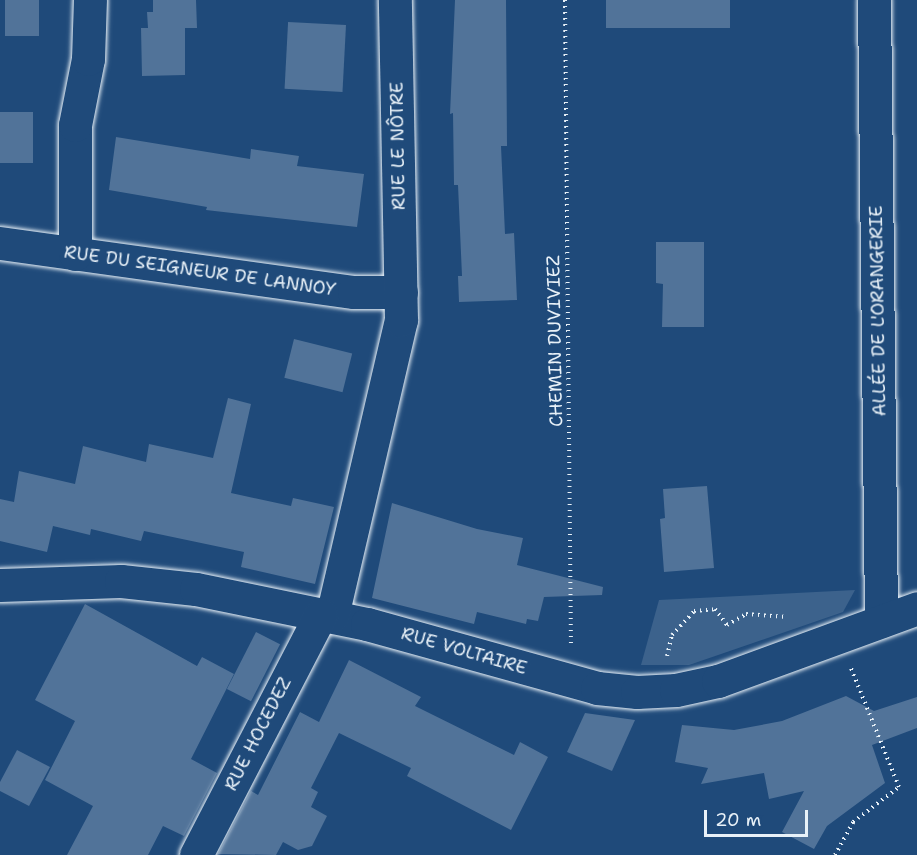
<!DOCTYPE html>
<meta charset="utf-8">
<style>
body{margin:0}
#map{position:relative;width:917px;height:855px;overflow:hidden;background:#1f4a7a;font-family:"Shantell Sans",sans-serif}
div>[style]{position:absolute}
.green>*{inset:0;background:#3c628c}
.building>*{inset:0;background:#517399;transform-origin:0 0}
.path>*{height:4px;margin-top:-2px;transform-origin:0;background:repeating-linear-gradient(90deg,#e8f1f8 0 1.5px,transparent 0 6px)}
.roads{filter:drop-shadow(0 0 2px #e8f1f8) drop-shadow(0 0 2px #e8f1f8)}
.street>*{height:33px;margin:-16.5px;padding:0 16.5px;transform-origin:16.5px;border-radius:16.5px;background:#1f4a7a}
span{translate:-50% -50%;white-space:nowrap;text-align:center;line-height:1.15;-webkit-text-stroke:4.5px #1f4a7a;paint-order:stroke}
.street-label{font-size:18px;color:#e8f1f8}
.scale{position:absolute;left:704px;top:810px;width:104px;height:27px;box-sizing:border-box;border:3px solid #e8f1f8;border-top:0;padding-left:8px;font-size:18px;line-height:21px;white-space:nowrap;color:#e8f1f8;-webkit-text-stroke:4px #1f4a7a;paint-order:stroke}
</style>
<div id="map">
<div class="green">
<i style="clip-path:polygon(855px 590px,843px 612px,689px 665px,641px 665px,659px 600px)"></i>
</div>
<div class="building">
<i style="left:5px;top:0;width:34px;height:36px"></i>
<i style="clip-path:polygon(153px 0,196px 0,197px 28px,185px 28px,185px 75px,142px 76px,141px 28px,148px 28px,147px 12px,153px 12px)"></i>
<i style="clip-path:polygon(455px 0,506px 0,507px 146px,501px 146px,505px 234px,514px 233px,517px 300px,459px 302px,458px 276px,462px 276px,458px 185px,454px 185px,453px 113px,450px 114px)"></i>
<i style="left:606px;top:0;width:124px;height:28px"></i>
<i style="left:346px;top:25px;width:67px;height:58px;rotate:93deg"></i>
<i style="left:0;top:112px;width:33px;height:51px"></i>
<i style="clip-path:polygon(116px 137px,250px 159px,251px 149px,299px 156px,297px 166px,364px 174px,357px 227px,206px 210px,207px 207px,109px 190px)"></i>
<i style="clip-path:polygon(656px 242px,704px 242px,704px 327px,662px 327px,663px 284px,656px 283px)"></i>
<i style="left:294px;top:339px;width:60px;height:40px;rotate:14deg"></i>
<i style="clip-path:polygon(228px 398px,251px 404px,231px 493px,291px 506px,293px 498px,334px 507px,315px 584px,241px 567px,244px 552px,144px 531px,141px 541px,91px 529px,90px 535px,53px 526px,47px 552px,0 541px,0 499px,14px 502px,19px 471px,75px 484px,83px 446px,146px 462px,149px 444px,213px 458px)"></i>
<i style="clip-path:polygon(707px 486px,714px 568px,664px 572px,660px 519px,665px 518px,663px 489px)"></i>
<i style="clip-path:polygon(392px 503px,477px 529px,523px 538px,517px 565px,603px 587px,602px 595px,544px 597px,538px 621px,527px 619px,526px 624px,477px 612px,474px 624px,372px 598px)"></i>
<i style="clip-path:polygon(85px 604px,197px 666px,202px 657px,234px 674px,191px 759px,217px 773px,184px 836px,163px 826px,148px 855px,67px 855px,93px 806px,45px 780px,75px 721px,35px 700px)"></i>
<i style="left:256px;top:632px;width:27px;height:64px;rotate:27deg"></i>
<i style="clip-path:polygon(349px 660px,421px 697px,415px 706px,514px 755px,520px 742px,548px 757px,511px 830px,407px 776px,411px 768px,339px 733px,311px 788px,318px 792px,311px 807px,327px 816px,312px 846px,298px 850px,283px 842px,276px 855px,218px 854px,251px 791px,258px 795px,300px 712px,319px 722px)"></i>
<i style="clip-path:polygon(846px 696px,874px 711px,917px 697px,917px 728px,872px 745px,885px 783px,827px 826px,814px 849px,782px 832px,804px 791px,769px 799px,764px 773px,701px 784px,708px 768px,675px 762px,682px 725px,734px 730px,782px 721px)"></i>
<i style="clip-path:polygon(585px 713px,635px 720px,612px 771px,567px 752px)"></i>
<i style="clip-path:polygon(17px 750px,50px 767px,29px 806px,0 791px,0 782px)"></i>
</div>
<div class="path">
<i style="left:565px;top:0;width:645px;rotate:89.47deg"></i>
<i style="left:667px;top:656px;width:22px;rotate:-77deg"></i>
<i style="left:672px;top:635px;width:33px;rotate:-47deg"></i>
<i style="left:694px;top:611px;width:21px;rotate:-5deg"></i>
<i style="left:715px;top:609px;width:20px;rotate:53deg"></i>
<i style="left:727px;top:625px;width:22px;rotate:-30deg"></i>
<i style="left:746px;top:614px;width:41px;rotate:4.2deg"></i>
<i style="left:835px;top:855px;width:38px;rotate:-61deg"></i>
<i style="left:853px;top:822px;width:58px;rotate:-37.3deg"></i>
<i style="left:899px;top:787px;width:128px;rotate:-112deg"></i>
</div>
<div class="roads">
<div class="street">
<i style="left:874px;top:0;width:621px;rotate:89.35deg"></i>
<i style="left:0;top:243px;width:357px;rotate:7.9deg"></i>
<i style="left:354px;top:292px;width:47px"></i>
<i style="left:75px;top:254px;width:129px;rotate:-90deg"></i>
<i style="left:75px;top:125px;width:67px;rotate:-78.9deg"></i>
<i style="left:88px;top:59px;width:59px;rotate:-88.1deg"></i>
<i style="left:0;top:585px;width:121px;rotate:-1.9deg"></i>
<i style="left:121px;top:581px;width:75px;rotate:6.1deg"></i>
<i style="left:196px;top:589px;width:175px;rotate:11.6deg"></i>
<i style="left:367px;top:624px;width:239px;rotate:15.5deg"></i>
<i style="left:597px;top:688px;width:40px;rotate:5.7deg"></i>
<i style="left:637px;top:692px;width:39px;rotate:-3deg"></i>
<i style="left:676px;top:690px;width:43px;rotate:-12.1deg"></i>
<i style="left:718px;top:681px;width:212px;rotate:-20.1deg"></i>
<i style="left:332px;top:616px;width:304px;rotate:-76.9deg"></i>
<i style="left:401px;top:320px;width:320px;rotate:-91.1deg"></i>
<i style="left:196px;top:855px;width:271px;rotate:-62.6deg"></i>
</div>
</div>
<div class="street-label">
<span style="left:398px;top:146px;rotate:-91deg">RUE LE NÔTRE</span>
<span style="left:200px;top:271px;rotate:8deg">RUE DU SEIGNEUR DE LANNOY</span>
<span style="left:878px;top:311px;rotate:-91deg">ALLÉE DE L'ORANGERIE</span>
<span style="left:555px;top:341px;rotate:-91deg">CHEMIN DUVIVIEZ</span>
<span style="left:464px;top:651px;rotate:16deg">RUE VOLTAIRE</span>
<span style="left:258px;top:734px;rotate:-63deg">RUE HOCEDEZ</span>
</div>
<div class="scale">20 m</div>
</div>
